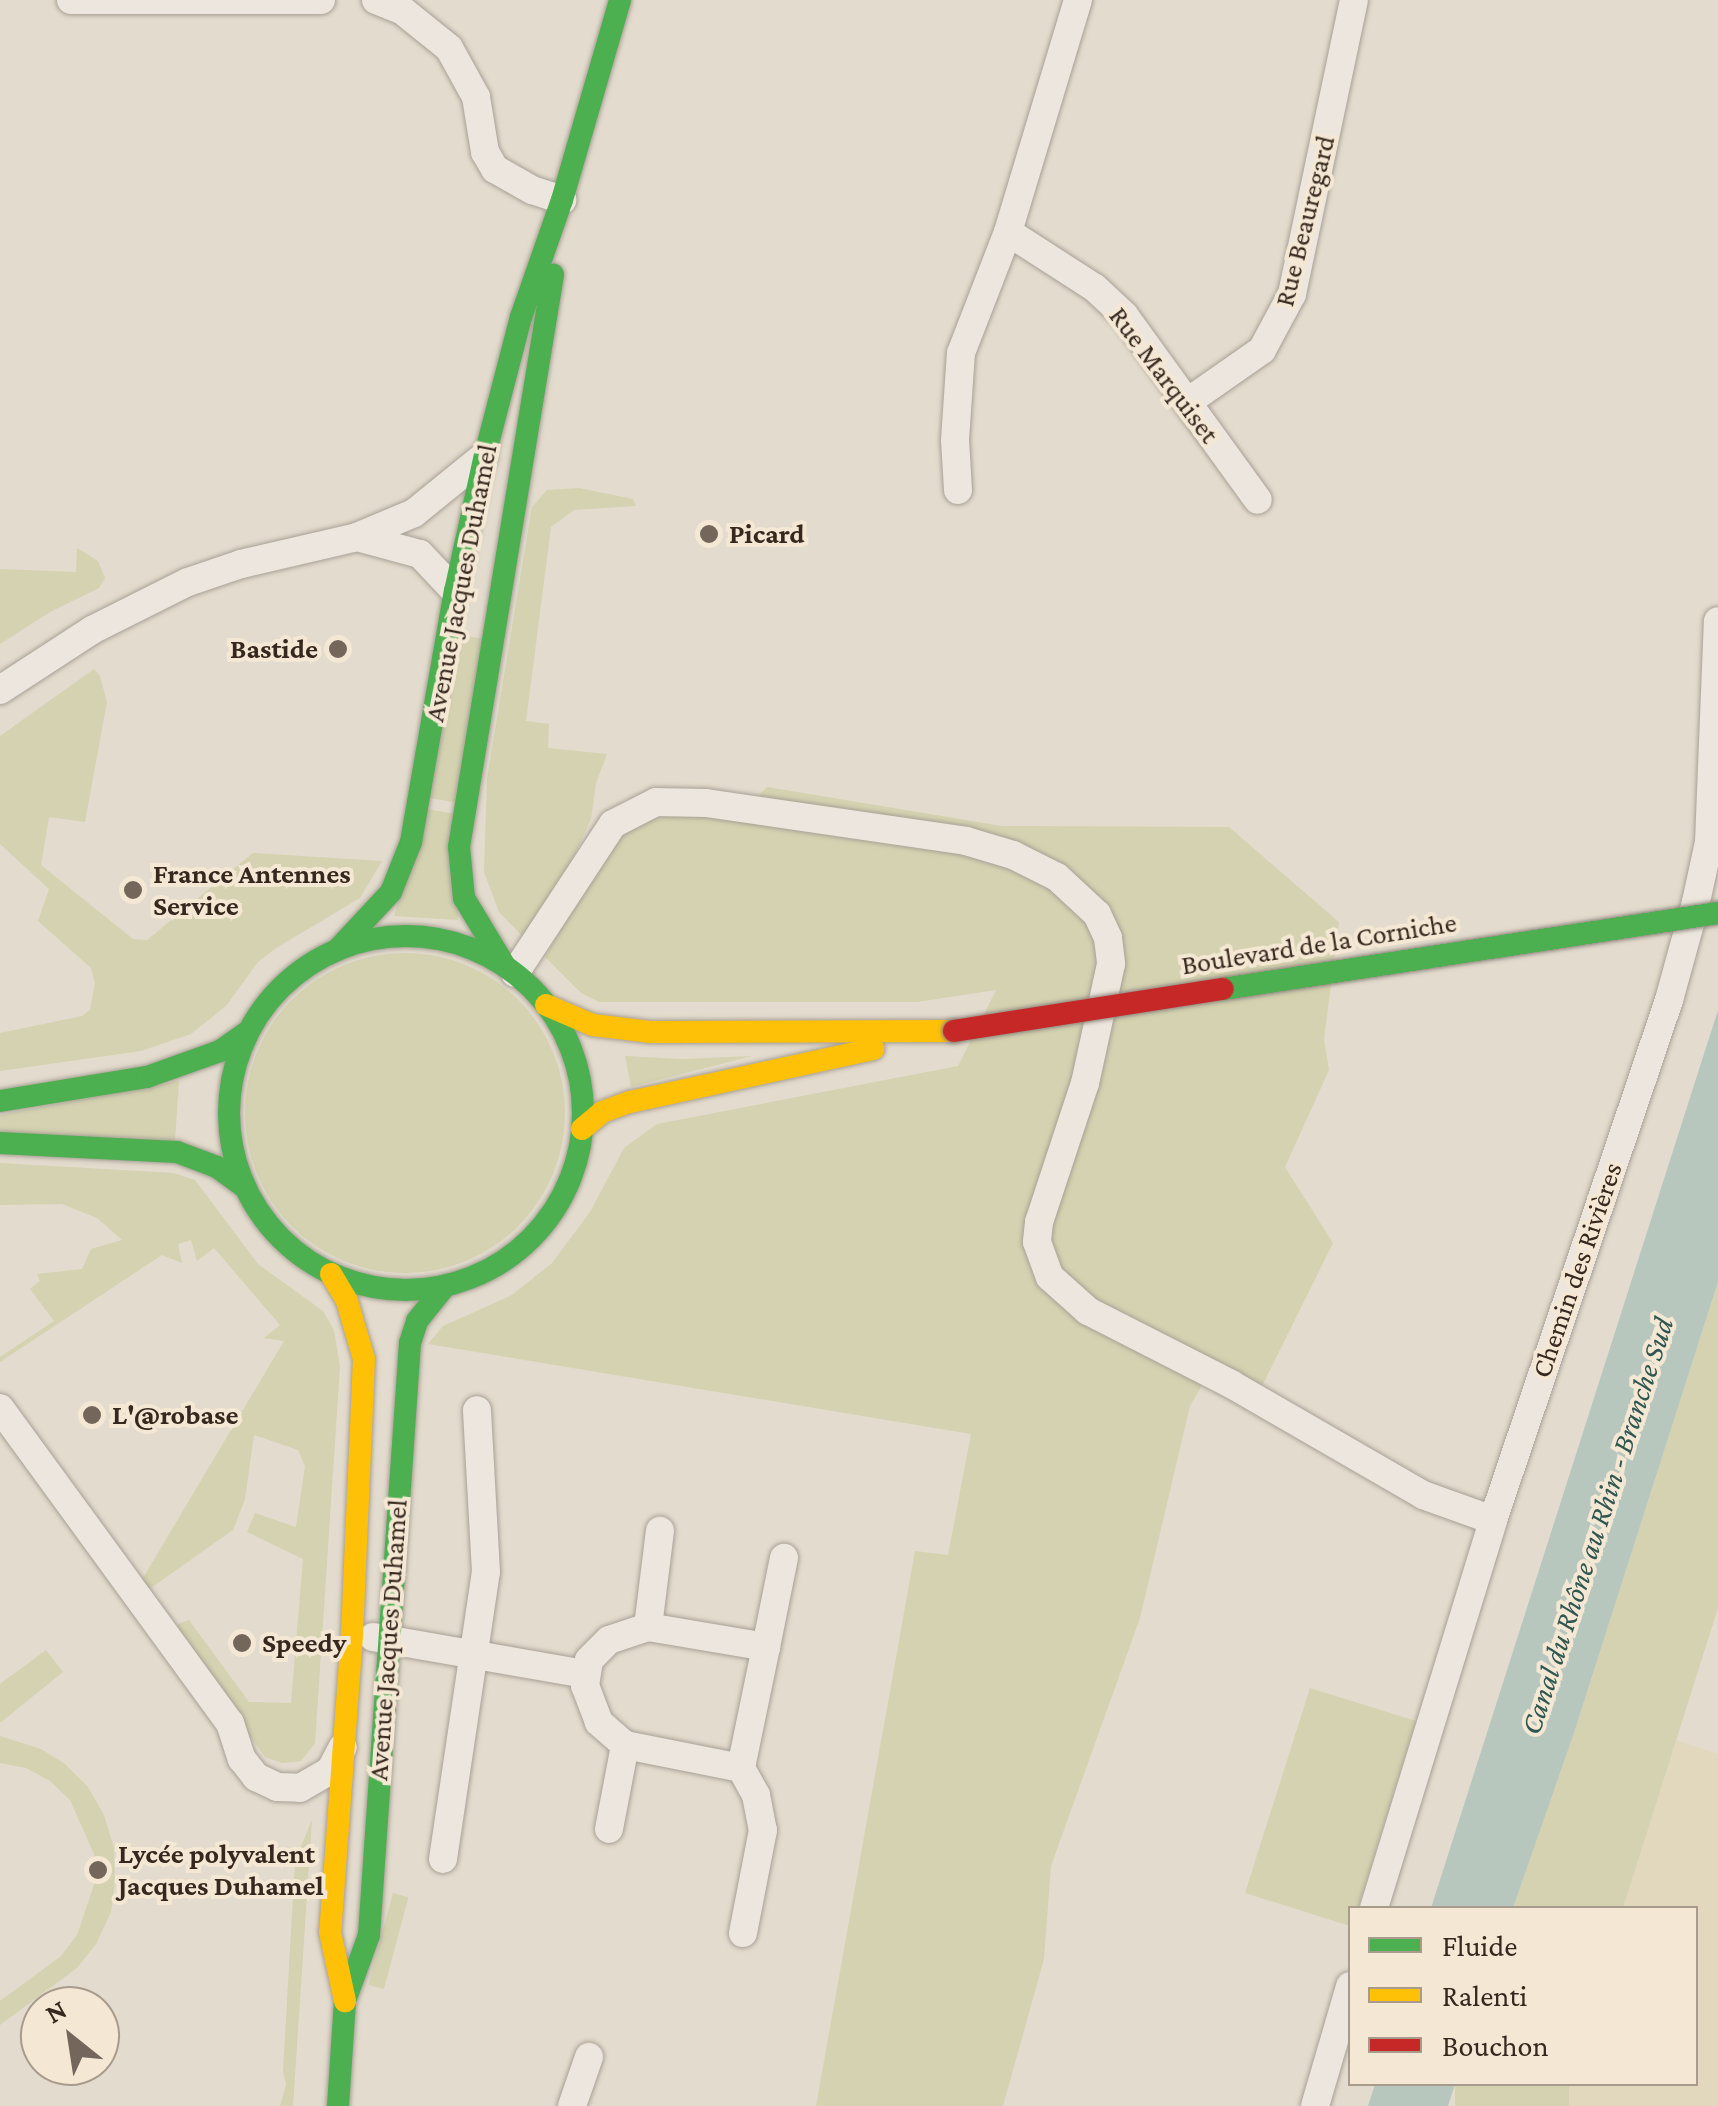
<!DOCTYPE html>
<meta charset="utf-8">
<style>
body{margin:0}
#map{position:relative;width:1718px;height:2106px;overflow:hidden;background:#e3dbcd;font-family:"Crimson Pro",serif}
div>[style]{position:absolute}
.farmland>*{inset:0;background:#e2d8be}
.green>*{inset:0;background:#d4d2b0;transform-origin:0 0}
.round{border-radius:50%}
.water>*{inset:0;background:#b8c7bd}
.roads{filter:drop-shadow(0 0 2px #a8a096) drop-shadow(0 0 2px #a8a096)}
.street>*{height:28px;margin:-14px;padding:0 14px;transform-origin:14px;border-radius:14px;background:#ece6de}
.fast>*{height:22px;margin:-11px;padding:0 11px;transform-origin:11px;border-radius:11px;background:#4caf50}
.fast>.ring{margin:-11px;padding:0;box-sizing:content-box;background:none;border:22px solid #4caf50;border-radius:50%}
.slow>*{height:22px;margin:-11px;padding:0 11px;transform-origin:11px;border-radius:11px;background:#ffc107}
.bridges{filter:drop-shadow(0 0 2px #8e867d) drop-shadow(0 0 2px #8e867d)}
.fast-bridge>*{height:22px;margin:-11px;padding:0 11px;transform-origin:11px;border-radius:11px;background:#4caf50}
.jam-bridge>*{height:22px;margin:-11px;padding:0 11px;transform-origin:11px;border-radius:11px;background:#c62828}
.dots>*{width:28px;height:28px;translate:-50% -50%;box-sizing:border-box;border:5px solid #f4e8d4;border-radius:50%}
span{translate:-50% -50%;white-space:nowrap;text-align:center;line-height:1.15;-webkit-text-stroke:8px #f4e8d4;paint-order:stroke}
.street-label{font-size:28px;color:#37281f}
.poi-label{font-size:28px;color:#37281f;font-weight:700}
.left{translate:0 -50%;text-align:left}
.right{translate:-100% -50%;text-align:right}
.water-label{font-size:30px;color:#2f5650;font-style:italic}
.legend{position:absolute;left:1348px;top:1906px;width:350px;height:180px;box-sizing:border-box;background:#f4e8d4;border:2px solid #a89b8c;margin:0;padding:12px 18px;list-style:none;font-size:30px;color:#37281f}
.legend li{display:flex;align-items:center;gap:20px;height:50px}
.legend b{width:50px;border:2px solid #a89b8c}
.north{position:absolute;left:20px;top:1986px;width:100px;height:100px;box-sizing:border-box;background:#f4e8d4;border:2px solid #a89b8c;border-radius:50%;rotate:330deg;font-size:28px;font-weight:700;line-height:40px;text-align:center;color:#37281f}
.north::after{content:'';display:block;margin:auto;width:35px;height:45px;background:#73675c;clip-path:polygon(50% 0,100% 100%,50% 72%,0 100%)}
</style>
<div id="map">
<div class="farmland">
<i style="clip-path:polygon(1676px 1740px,1718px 1754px,1718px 2106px,1562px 2106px,1569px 2084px,1696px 2084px,1696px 1908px,1623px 1908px)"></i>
</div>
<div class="green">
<i style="clip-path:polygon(579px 488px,633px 499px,636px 506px,574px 510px,551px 527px,526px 721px,549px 724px,548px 748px,607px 754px,596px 783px,591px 819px,571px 863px,524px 938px,499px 912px,484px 872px,487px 779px,532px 507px,547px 490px)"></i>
<i style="clip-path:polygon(77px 548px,98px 561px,105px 578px,99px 588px,50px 612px,0 644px,0 569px,76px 572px)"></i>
<i style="left:456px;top:634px;width:29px;height:166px;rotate:10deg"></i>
<i style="clip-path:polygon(94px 669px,100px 676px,107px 702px,85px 822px,49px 817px,41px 865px,133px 939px,147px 940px,253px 853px,382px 861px,360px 898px,276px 948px,258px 962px,226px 1006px,191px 1034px,141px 1051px,0 1071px,0 1033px,82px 1016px,90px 1010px,95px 983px,91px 968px,38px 921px,49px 889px,0 844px,0 736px)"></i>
<i style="clip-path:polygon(767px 787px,1002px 826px,1229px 827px,1339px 922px,1324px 1039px,1329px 1070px,1285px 1167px,1333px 1243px,1261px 1388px,1216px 1361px,1190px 1406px,1140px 1618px,1051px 1866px,1044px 1959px,1003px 2106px,816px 2106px,915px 1551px,948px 1555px,971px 1434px,428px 1344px,443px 1326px,512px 1295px,552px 1263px,590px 1212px,624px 1148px,657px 1124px,958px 1066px,996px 990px,917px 1002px,599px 1002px,581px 993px,545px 957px,608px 847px,629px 826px,686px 811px,737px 817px)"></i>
<i style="clip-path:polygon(426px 809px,455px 814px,458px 920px,394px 916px)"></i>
<i class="round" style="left:245px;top:953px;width:320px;height:320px"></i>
<i style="clip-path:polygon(625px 1056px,682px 1059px,752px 1056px,631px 1087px)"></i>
<i style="clip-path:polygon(179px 1081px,175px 1140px,0 1133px,0 1115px)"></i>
<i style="clip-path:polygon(0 1163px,174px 1173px,195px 1180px,258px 1264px,323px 1311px,334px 1330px,340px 1367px,315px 1743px,301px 1761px,282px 1763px,265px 1757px,176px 1633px,178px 1624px,189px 1620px,249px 1702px,291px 1703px,303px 1559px,247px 1532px,255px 1513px,296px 1527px,305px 1466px,298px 1450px,254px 1435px,245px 1499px,233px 1530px,145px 1592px,140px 1583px,284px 1341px,264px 1338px,280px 1325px,214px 1248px,197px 1261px,191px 1240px,178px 1244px,182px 1263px,162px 1255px,0 1362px,0 1357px,54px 1321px,30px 1289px,40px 1281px,37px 1274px,82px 1269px,91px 1249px,122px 1240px,97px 1218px,62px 1204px,0 1205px)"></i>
<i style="clip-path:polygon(1718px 1282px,1718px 1608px,1623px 1908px,1513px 1908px,1574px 1733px)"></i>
<i style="clip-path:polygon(46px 1650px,63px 1672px,0 1723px,0 1684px)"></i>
<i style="clip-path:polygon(1310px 1688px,1416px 1721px,1358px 1908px,1350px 1908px,1350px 1926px,1245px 1893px)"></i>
<i style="clip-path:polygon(0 1736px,41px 1749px,65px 1764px,88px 1787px,104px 1815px,114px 1848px,115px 1882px,111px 1912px,96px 1944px,77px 1968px,0 2025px,0 2001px,61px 1956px,77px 1935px,95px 1882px,94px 1854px,70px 1800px,50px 1781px,26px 1768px,0 1763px)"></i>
<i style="clip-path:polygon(312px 1820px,293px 2106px,280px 2106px,286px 2085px,283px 2071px,295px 1861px)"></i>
<i style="left:393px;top:1893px;width:16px;height:95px;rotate:15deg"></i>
<i style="left:1455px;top:2084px;width:114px;height:23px"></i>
</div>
<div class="water">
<i style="clip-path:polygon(1718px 1010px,1718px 1282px,1574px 1733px,1513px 1908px,1431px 1908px)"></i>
<i style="clip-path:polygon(1375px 2084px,1455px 2084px,1448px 2106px,1368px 2106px)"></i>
</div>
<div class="roads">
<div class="street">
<i style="left:71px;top:0;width:250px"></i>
<i style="left:376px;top:0;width:29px;rotate:22deg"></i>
<i style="left:403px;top:11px;width:59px;rotate:38.8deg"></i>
<i style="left:449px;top:48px;width:56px;rotate:61.1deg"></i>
<i style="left:476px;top:97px;width:56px;rotate:80.7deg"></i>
<i style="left:485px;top:152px;width:20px;rotate:60deg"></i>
<i style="left:495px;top:169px;width:43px;rotate:29.6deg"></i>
<i style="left:532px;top:190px;width:32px;rotate:18deg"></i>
<i style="left:1078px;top:0;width:242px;rotate:106.8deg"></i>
<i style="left:1008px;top:232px;width:103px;rotate:32.8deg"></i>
<i style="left:1095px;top:288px;width:40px;rotate:43deg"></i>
<i style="left:1124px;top:315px;width:228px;rotate:54.1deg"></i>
<i style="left:1189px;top:401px;width:89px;rotate:-34.9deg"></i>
<i style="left:1262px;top:350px;width:64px;rotate:-61.8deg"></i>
<i style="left:1292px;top:294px;width:300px;rotate:-78.1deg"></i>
<i style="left:958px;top:490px;width:50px;rotate:-93.4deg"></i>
<i style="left:955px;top:440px;width:87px;rotate:-86.1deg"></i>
<i style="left:961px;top:353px;width:130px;rotate:-68.8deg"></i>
<i style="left:357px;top:537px;width:65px;rotate:15.1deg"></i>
<i style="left:420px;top:554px;width:51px;rotate:46.6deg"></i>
<i style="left:0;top:690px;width:110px;rotate:-33.1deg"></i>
<i style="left:92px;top:630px;width:107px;rotate:-26.6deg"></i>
<i style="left:188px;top:582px;width:56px;rotate:-18.8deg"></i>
<i style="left:241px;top:564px;width:119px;rotate:-13.1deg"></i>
<i style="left:357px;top:537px;width:62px;rotate:-22.8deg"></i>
<i style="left:414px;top:513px;width:89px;rotate:-39.1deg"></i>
<i style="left:515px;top:973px;width:178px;rotate:-56.7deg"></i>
<i style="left:613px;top:824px;width:48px;rotate:-27.1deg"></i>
<i style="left:656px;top:802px;width:50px;rotate:1.1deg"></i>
<i style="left:706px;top:803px;width:263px;rotate:8.3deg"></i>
<i style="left:966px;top:841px;width:49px;rotate:16.6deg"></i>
<i style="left:1013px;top:855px;width:49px;rotate:26.6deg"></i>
<i style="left:1057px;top:877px;width:54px;rotate:42.8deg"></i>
<i style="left:1097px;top:914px;width:26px;rotate:65deg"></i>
<i style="left:1108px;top:938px;width:26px;rotate:83deg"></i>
<i style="left:1111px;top:964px;width:122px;rotate:102.3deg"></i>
<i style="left:1085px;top:1083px;width:146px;rotate:108.3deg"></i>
<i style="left:1039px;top:1222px;width:20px;rotate:96deg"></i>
<i style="left:1037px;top:1242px;width:37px;rotate:70deg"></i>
<i style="left:1050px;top:1277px;width:51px;rotate:41.8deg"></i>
<i style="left:1088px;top:1311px;width:161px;rotate:27deg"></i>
<i style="left:1231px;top:1384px;width:222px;rotate:30deg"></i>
<i style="left:1423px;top:1495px;width:74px;rotate:19.7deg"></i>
<i style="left:0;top:1408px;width:390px;rotate:53.9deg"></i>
<i style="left:230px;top:1723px;width:38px;rotate:72deg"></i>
<i style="left:242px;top:1759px;width:23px;rotate:52deg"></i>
<i style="left:256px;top:1777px;width:23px;rotate:25deg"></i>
<i style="left:277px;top:1787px;width:23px;rotate:2deg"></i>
<i style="left:300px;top:1788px;width:34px;rotate:-30deg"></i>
<i style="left:330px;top:1771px;width:27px;rotate:-62deg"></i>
<i style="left:648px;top:1627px;width:120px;rotate:9.6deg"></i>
<i style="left:766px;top:1647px;width:124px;rotate:101.7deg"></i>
<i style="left:741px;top:1768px;width:118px;rotate:-168.8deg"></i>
<i style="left:625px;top:1745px;width:35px;rotate:-139deg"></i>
<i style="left:599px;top:1722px;width:39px;rotate:-111deg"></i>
<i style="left:585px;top:1686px;width:26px;rotate:-81deg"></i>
<i style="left:589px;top:1660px;width:28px;rotate:-45deg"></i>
<i style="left:609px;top:1640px;width:41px;rotate:-18.4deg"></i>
<i style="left:648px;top:1627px;width:97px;rotate:-82.9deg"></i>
<i style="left:373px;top:1637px;width:214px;rotate:9.9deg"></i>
<i style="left:766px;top:1647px;width:91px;rotate:-78.6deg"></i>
<i style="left:741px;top:1768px;width:31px;rotate:61deg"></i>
<i style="left:756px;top:1795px;width:36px;rotate:79deg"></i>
<i style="left:763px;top:1830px;width:105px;rotate:101deg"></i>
<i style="left:609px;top:1829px;width:86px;rotate:-79.2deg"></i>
<i style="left:443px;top:1859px;width:290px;rotate:-81.5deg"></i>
<i style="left:486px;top:1572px;width:162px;rotate:-93.2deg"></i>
<i style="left:1374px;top:1908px;width:406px;rotate:-72.9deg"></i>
<i style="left:1493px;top:1520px;width:549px;rotate:-71.3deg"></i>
<i style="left:1669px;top:1000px;width:102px;rotate:-74.6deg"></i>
<i style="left:1696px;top:902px;width:61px;rotate:-77.8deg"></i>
<i style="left:1709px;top:842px;width:221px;rotate:-87.7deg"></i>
<i style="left:572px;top:2106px;width:52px;rotate:-70.9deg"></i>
<i style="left:1315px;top:2106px;width:125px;rotate:-73.7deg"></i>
</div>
<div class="fast">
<i class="ring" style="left:229px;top:936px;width:332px;height:332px"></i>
<i style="left:337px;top:950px;width:79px;rotate:-47deg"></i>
<i style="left:391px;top:892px;width:54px;rotate:-68.2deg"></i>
<i style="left:411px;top:842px;width:255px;rotate:-80.1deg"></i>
<i style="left:455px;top:591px;width:139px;rotate:-77.6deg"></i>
<i style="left:485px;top:455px;width:143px;rotate:-75.4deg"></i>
<i style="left:521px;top:317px;width:124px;rotate:-70.7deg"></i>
<i style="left:562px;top:200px;width:208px;rotate:-73.8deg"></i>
<i style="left:505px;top:966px;width:79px;rotate:-121.1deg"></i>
<i style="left:464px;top:898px;width:51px;rotate:-95.6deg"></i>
<i style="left:459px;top:847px;width:580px;rotate:-80.67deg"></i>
<i style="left:0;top:1101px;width:149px;rotate:-9.3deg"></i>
<i style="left:147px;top:1077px;width:77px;rotate:-19.6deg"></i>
<i style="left:220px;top:1051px;width:35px;rotate:-35deg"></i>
<i style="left:0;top:1143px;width:177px;rotate:2.9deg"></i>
<i style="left:177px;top:1152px;width:43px;rotate:20.6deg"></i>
<i style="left:217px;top:1167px;width:34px;rotate:36deg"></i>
<i style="left:338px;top:2106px;width:105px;rotate:-86.2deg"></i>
<i style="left:345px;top:2001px;width:70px;rotate:-70deg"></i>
<i style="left:369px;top:1935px;width:593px;rotate:-86.04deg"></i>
<i style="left:410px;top:1343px;width:23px;rotate:-72deg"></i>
<i style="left:417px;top:1321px;width:45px;rotate:-51.3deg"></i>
</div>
<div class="slow">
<i style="left:546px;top:1005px;width:51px;rotate:23.1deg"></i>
<i style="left:593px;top:1025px;width:57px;rotate:7deg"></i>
<i style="left:650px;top:1032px;width:304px;rotate:-0.2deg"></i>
<i style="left:582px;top:1129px;width:26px;rotate:-40deg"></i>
<i style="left:602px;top:1112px;width:30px;rotate:-20deg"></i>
<i style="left:630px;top:1102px;width:249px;rotate:-12.3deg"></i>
<i style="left:331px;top:1274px;width:31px;rotate:59deg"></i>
<i style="left:347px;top:1301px;width:60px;rotate:73.7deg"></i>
<i style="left:364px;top:1359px;width:276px;rotate:92.5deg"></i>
<i style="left:352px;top:1635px;width:298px;rotate:94.2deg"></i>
<i style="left:330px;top:1932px;width:71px;rotate:77.7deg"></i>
</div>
</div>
<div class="bridges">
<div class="fast-bridge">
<i style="left:1223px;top:989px;width:501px;rotate:-8.73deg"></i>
</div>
<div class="jam-bridge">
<i style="left:954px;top:1031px;width:272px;rotate:-8.9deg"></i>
</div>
</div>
<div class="dots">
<i style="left:709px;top:534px;background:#73675c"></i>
<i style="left:338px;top:649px;background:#73675c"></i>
<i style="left:133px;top:890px;background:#73675c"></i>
<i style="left:92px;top:1415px;background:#73675c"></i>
<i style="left:242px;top:1643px;background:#73675c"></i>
<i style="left:98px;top:1870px;background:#73675c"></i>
</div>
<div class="street-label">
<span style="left:1305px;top:221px;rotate:-76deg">Rue Beauregard</span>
<span style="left:1164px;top:375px;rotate:53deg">Rue Marquiset</span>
<span style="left:461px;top:583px;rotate:-79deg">Avenue Jacques Duhamel</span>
<span style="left:1319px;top:944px;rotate:-9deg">Boulevard de la Corniche</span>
<span style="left:1577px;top:1270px;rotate:-71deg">Chemin des Rivières</span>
<span style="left:388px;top:1640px;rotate:-86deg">Avenue Jacques Duhamel</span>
</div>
<div class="poi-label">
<span class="left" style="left:729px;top:534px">Picard</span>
<span class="right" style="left:318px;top:649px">Bastide</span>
<span class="left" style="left:153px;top:890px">France Antennes<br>Service</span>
<span class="left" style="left:112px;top:1415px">L'@robase</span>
<span class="left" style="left:262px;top:1643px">Speedy</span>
<span class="left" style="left:118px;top:1870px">Lycée polyvalent<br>Jacques Duhamel</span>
</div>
<div class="water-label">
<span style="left:1597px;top:1526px;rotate:-72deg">Canal du Rhône au Rhin - Branche Sud</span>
</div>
<ul class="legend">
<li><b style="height:12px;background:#4caf50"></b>Fluide</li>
<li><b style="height:12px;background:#ffc107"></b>Ralenti</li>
<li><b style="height:12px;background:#c62828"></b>Bouchon</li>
</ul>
<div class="north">N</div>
</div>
